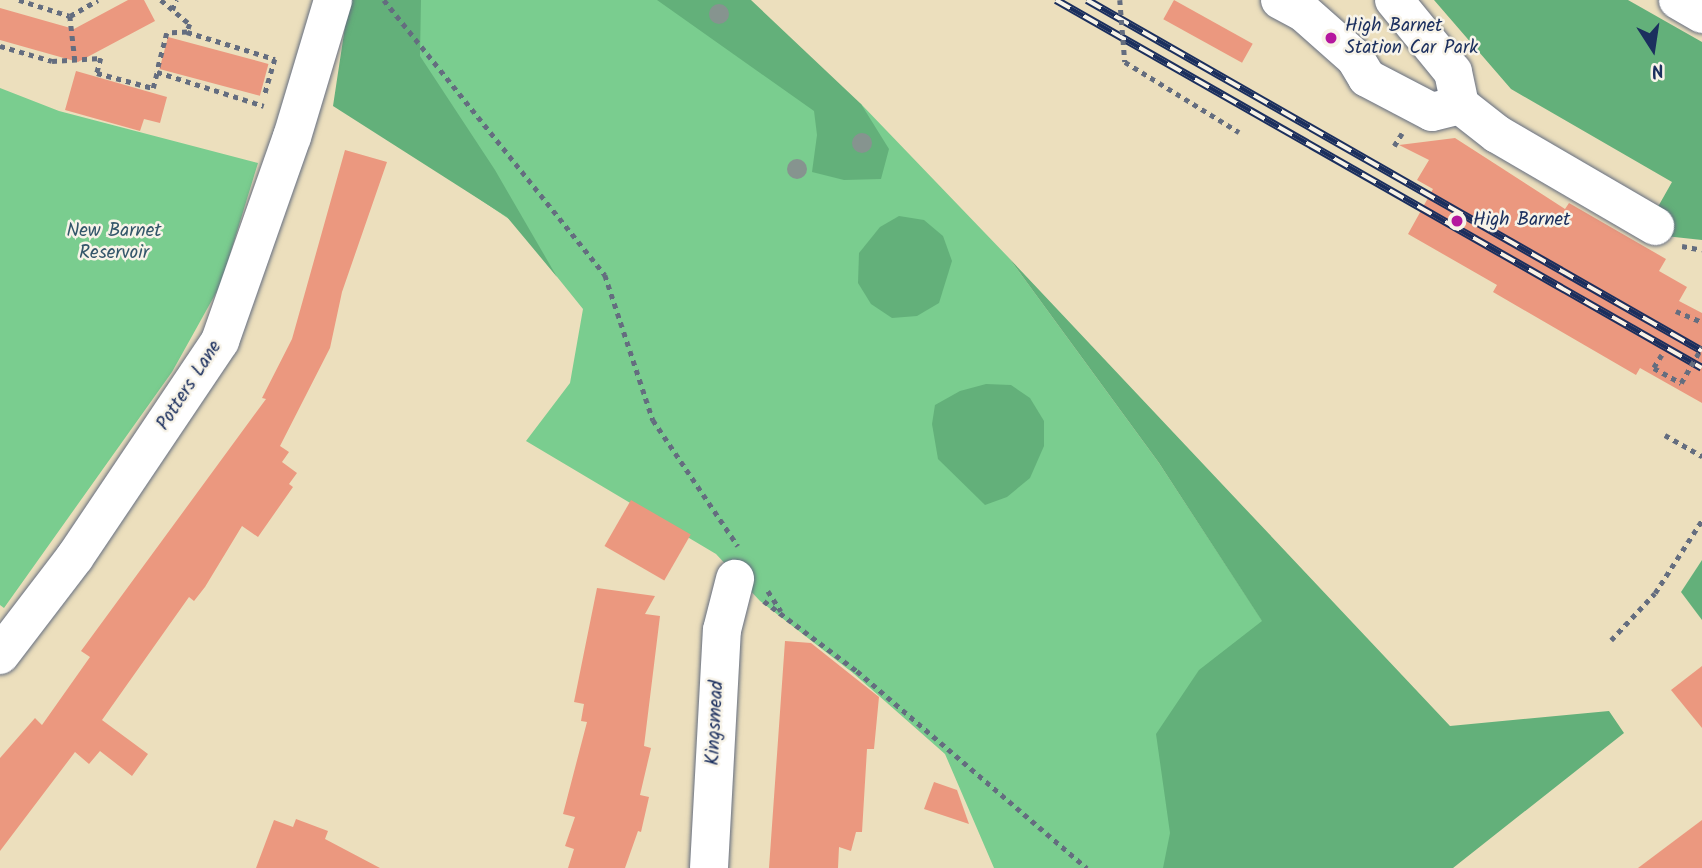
<!DOCTYPE html>
<style>
body{margin:0}
#map{position:relative;width:1702px;height:868px;overflow:hidden;background:#ecdfbd;font-family:Kalam,sans-serif}
div>[style]{position:absolute}
.green>*{inset:0;background:#7acd8f}
.forest>*{inset:0;background:#63b07a}
.building>*{inset:0;background:#eb987f;transform-origin:0 0}
.path>*{height:4.5px;margin-top:-2.25px;transform-origin:0;background:repeating-linear-gradient(90deg,#646d7f 0 5px,transparent 0 10px)}
.roads{filter:drop-shadow(0 0 2px #646d7f) drop-shadow(0 0 2px #646d7f)}
.minor>*{height:38px;margin:-19px;padding:0 19px;transform-origin:19px;border-radius:19px;background:#fff}
.major>*{height:38px;margin:-19px;padding:0 19px;transform-origin:19px;border-radius:19px;background:#fff}
.rail>*{height:8px;margin-top:-4px;transform-origin:0;background:repeating-linear-gradient(90deg,#f7f3e8 0 16px,#1b2f5e 0 32px);box-sizing:border-box;border-block:2px solid #1b2f5e}
.path-bridge>*{height:4.5px;margin-top:-2.25px;transform-origin:0;background:repeating-linear-gradient(90deg,#646d7f 0 5px,transparent 0 10px)}
.trees>*{width:20px;height:20px;margin:-10px;border-radius:50%;background:#86948f}
.dots>*{width:19px;height:19px;translate:-50% -50%;box-sizing:border-box;border:4px solid #f7f3e8;border-radius:50%}
span{translate:-50% -50%;white-space:nowrap;text-align:center;line-height:1.15;-webkit-text-stroke:5px #f7f3e8;paint-order:stroke}
.poi-label{font-size:19px;color:#1b2f5e}
.left{translate:0 -50%;text-align:left}
.park-label{font-size:19px;color:#33566a}
.street-label{font-size:19px;color:#1b2f5e}
.north{position:absolute;left:1618px;top:14px;width:70px;height:70px;-webkit-text-stroke:5px #f7f3e8;paint-order:stroke;rotate:168deg;font-size:19px;font-weight:700;line-height:28px;text-align:center;color:#1b2f5e}
.north::after{content:'';display:block;margin:auto;width:24px;height:32px;background:#1b2f5e;clip-path:polygon(50% 0,100% 100%,50% 72%,0 100%)}
</style>
<div id="map">
<div class="green">
<i style="clip-path:polygon(349px 0,685px 0,861px 104px,1009px 258px,1159px 463px,1341px 741px,1408px 868px,994px 868px,945px 754px,853px 673px,760px 601px,716px 554px,526px 441px,570px 383px,583px 309px,512px 221px,410px 152px)"></i>
<i style="clip-path:polygon(0 88px,59px 111px,258px 163px,221px 284px,172px 372px,4px 608px,0 605px)"></i>
</div>
<div class="forest">
<i style="clip-path:polygon(349px 0,421px 0,420px 56px,495px 170px,557px 277px,507px 217px,333px 106px)"></i>
<i style="clip-path:polygon(657px 0,751px 0,861px 104px,889px 149px,881px 179px,844px 180px,812px 172px,817px 135px,814px 111px)"></i>
<i style="clip-path:polygon(1434px 0,1628px 0,1702px 42px,1702px 240px,1656px 235px,1655px 212px,1672px 182px,1511px 89px)"></i>
<i style="clip-path:polygon(899px 216px,924px 220px,943px 236px,952px 261px,939px 303px,917px 316px,892px 318px,871px 304px,858px 283px,859px 253px,880px 227px)"></i>
<i style="clip-path:polygon(1009px 258px,1450px 726px,1609px 711px,1624px 733px,1453px 868px,1163px 868px,1170px 833px,1156px 734px,1199px 670px,1262px 621px,1159px 463px)"></i>
<i style="clip-path:polygon(986px 384px,1011px 385px,1030px 398px,1044px 421px,1044px 446px,1030px 478px,1007px 497px,985px 505px,938px 459px,932px 424px,935px 405px,960px 391px)"></i>
<i style="clip-path:polygon(1702px 560px,1702px 620px,1681px 592px)"></i>
</div>
<div class="building">
<i style="clip-path:polygon(128px 0,144px 0,155px 21px,78px 62px,0 40px,0 8px,74px 29px)"></i>
<i style="left:1174px;top:0;width:90px;height:22px;rotate:29deg"></i>
<i style="left:168px;top:37px;width:104px;height:33px;rotate:15deg"></i>
<i style="clip-path:polygon(76px 71px,167px 97px,160px 123px,144px 119px,140px 131px,65px 110px)"></i>
<i style="clip-path:polygon(1455px 138px,1565px 209px,1569px 203px,1666px 259px,1659px 271px,1687px 287px,1679px 301px,1702px 313px,1702px 403px,1640px 368px,1636px 375px,1493px 292px,1497px 285px,1408px 234px,1433px 189px,1417px 180px,1429px 160px,1399px 145px)"></i>
<i style="clip-path:polygon(345px 150px,387px 162px,342px 292px,330px 348px,280px 446px,289px 452px,282px 462px,297px 473px,289px 484px,293px 487px,258px 537px,242px 526px,205px 587px,194px 601px,189px 597px,102px 720px,148px 754px,132px 776px,100px 751px,89px 764px,75px 752px,0 851px,0 758px,35px 718px,42px 725px,90px 657px,81px 651px,266px 399px,262px 398px,292px 339px)"></i>
<i style="left:631px;top:500px;width:69px;height:53px;rotate:30deg"></i>
<i style="clip-path:polygon(597px 588px,655px 596px,645px 614px,660px 616px,644px 746px,651px 748px,640px 795px,649px 797px,641px 832px,638px 831px,625px 868px,568px 868px,574px 849px,565px 846px,575px 817px,563px 814px,587px 722px,581px 721px,584px 704px,574px 702px)"></i>
<i style="clip-path:polygon(785px 641px,811px 643px,879px 697px,874px 749px,867px 749px,862px 832px,856px 832px,851px 851px,839px 847px,838px 868px,769px 868px)"></i>
<i style="clip-path:polygon(1702px 666px,1702px 728px,1671px 690px)"></i>
<i style="clip-path:polygon(934px 782px,957px 790px,969px 824px,924px 809px)"></i>
<i style="clip-path:polygon(296px 819px,328px 831px,325px 839px,380px 868px,256px 868px,274px 820px,293px 827px)"></i>
<i style="clip-path:polygon(1702px 820px,1702px 868px,1638px 868px)"></i>
</div>
<div class="path">
<i style="left:19px;top:0;width:53px;rotate:17.4deg"></i>
<i style="left:70px;top:16px;width:32px;rotate:-30deg"></i>
<i style="left:161px;top:0;width:38px;rotate:40deg"></i>
<i style="left:190px;top:24px;width:9px;rotate:111deg"></i>
<i style="left:187px;top:32px;width:20px;rotate:177deg"></i>
<i style="left:167px;top:33px;width:40px;rotate:104.4deg"></i>
<i style="left:157px;top:72px;width:112px;rotate:17.6deg"></i>
<i style="left:384px;top:0;width:353px;rotate:51.2deg"></i>
<i style="left:605px;top:275px;width:153px;rotate:71.7deg"></i>
<i style="left:653px;top:420px;width:152px;rotate:56deg"></i>
<i style="left:172px;top:10px;width:11px;rotate:-68deg"></i>
<i style="left:70px;top:16px;width:44px;rotate:83.5deg"></i>
<i style="left:187px;top:32px;width:92px;rotate:17.1deg"></i>
<i style="left:275px;top:59px;width:36px;rotate:106deg"></i>
<i style="left:0;top:46px;width:54px;rotate:16.1deg"></i>
<i style="left:52px;top:61px;width:49px;rotate:-3.5deg"></i>
<i style="left:101px;top:58px;width:16px;rotate:105deg"></i>
<i style="left:97px;top:73px;width:58px;rotate:15deg"></i>
<i style="left:153px;top:88px;width:16px;rotate:-76deg"></i>
<i style="left:1125px;top:62px;width:134px;rotate:31.6deg"></i>
<i style="left:1394px;top:146px;width:15px;rotate:-58deg"></i>
<i style="left:1682px;top:246px;width:20px;rotate:11deg"></i>
<i style="left:1676px;top:311px;width:28px;rotate:23deg"></i>
<i style="left:1662px;top:355px;width:15px;rotate:122deg"></i>
<i style="left:1654px;top:368px;width:31px;rotate:29deg"></i>
<i style="left:1665px;top:435px;width:43px;rotate:29.6deg"></i>
<i style="left:768px;top:591px;width:24px;rotate:57deg"></i>
<i style="left:764px;top:601px;width:116px;rotate:37deg"></i>
<i style="left:857px;top:671px;width:303px;rotate:40.6deg"></i>
<i style="left:1611px;top:640px;width:64px;rotate:-46.9deg"></i>
<i style="left:1655px;top:593px;width:87px;rotate:-57.2deg"></i>
</div>
<div class="roads">
<div class="minor">
<i style="left:1280px;top:0;width:26px;rotate:28deg"></i>
<i style="left:1303px;top:12px;width:69px;rotate:41.5deg"></i>
<i style="left:1355px;top:58px;width:23px;rotate:59deg"></i>
<i style="left:1367px;top:78px;width:73px;rotate:27.6deg"></i>
<i style="left:1432px;top:112px;width:29px;rotate:-14deg"></i>
<i style="left:1460px;top:105px;width:47px;rotate:38.1deg"></i>
<i style="left:1497px;top:134px;width:183px;rotate:30.2deg"></i>
<i style="left:1394px;top:0;width:93px;rotate:50.7deg"></i>
<i style="left:1453px;top:72px;width:34px;rotate:78deg"></i>
<i style="left:0;top:655px;width:123px;rotate:-52.6deg"></i>
<i style="left:75px;top:557px;width:260px;rotate:-56.1deg"></i>
<i style="left:220px;top:341px;width:216px;rotate:-70.6deg"></i>
<i style="left:292px;top:137px;width:143px;rotate:-73.3deg"></i>
<i style="left:709px;top:868px;width:238px;rotate:-86.9deg"></i>
<i style="left:722px;top:630px;width:53px;rotate:-75.7deg"></i>
</div>
<div class="major">
<i style="left:1678px;top:0;width:28px;rotate:30deg"></i>
</div>
</div>
<div class="rail">
<i style="left:1056px;top:0;width:743px;rotate:29.67deg"></i>
<i style="left:1087px;top:0;width:708px;rotate:29.71deg"></i>
</div>
<div class="path-bridge">
<i style="left:1120px;top:0;width:62px;rotate:85.4deg"></i>
<i style="left:1681px;top:383px;width:42px;rotate:-59.7deg"></i>
</div>
<div class="trees">
<i style="left:719px;top:14px"></i>
<i style="left:862px;top:143px"></i>
<i style="left:797px;top:169px"></i>
</div>
<div class="dots">
<i style="left:1331px;top:38px;background:#b5179e"></i>
<i style="left:1457px;top:221px;background:#b5179e"></i>
</div>
<div class="poi-label">
<span class="left" style="left:1345px;top:38px">High Barnet<br>Station Car Park</span>
<span class="left" style="left:1473px;top:221px">High Barnet</span>
</div>
<div class="park-label">
<span style="left:114px;top:243px">New Barnet<br>Reservoir</span>
</div>
<div class="street-label">
<span style="left:190px;top:386px;rotate:-57deg">Potters Lane</span>
<span style="left:716px;top:723px;rotate:-87deg">Kingsmead</span>
</div>
<div class="north">N</div>
</div>
